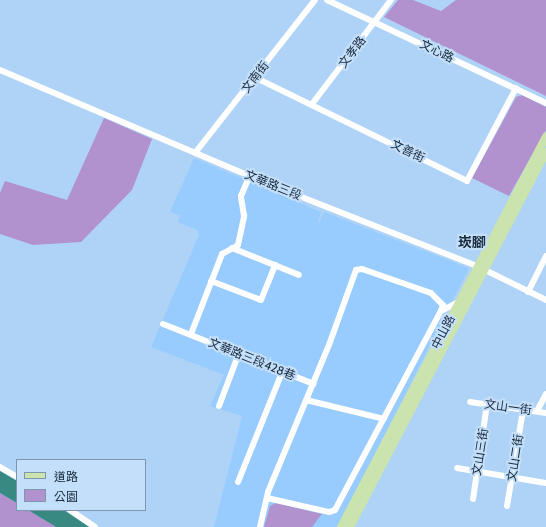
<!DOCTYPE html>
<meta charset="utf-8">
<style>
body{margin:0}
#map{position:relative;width:546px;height:527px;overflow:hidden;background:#afd3f7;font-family:Cabin,"Noto Sans TC",sans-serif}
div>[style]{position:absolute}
.built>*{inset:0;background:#98ccfe}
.green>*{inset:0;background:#b291cf}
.water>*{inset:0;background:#398983}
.minor>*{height:6px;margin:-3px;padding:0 3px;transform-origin:3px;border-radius:3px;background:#fff}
.major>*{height:8px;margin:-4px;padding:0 4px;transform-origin:4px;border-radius:4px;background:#cbe3ad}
span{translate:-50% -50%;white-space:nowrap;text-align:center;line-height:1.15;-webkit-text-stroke:4px #c4dffa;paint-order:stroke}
.street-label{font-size:12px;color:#182a3b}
.quarter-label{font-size:14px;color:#182a3b;font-weight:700}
.legend{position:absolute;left:16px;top:459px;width:130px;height:52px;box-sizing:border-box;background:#c4dffa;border:1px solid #7f97ae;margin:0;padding:5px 7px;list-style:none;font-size:12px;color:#182a3b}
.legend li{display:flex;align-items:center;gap:8px;height:20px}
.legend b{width:20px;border:1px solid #7f97ae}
</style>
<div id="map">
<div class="built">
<i style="clip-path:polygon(194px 158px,321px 212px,317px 227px,324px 212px,469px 268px,338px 527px,214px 527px,242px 416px,210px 406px,224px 375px,151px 347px,199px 235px,197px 230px,178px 222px,180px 216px,170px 212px)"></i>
</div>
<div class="green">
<i style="clip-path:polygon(398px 0,413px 0,441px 11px,456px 0,546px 0,546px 96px,384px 17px)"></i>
<i style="clip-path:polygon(522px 95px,546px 107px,546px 130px,509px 196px,472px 178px,516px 97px)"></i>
<i style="clip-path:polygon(104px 118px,152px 139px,132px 190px,81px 242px,33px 245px,0 234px,0 193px,5px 181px,67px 200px)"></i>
<i style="clip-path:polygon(0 493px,17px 503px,17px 510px,28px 510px,56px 527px,0 527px)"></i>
<i style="clip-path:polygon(276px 503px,322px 514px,312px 527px,264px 527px,270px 506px)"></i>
</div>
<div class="water">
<i style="clip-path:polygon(0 471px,17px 481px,17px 503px,0 493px)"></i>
<i style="clip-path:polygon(28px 510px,64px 510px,89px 527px,56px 527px)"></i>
</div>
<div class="minor">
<i style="left:327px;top:0;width:242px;rotate:25.2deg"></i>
<i style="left:0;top:70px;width:284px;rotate:23deg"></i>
<i style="left:261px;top:181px;width:232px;rotate:21.5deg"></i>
<i style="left:477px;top:266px;width:77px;rotate:26.2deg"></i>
<i style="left:254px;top:77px;width:237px;rotate:26deg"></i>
<i style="left:467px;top:181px;width:105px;rotate:-62.2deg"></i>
<i style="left:312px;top:104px;width:131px;rotate:-52.8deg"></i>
<i style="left:195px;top:153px;width:194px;rotate:-51.9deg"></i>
<i style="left:232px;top:248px;width:72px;rotate:21.9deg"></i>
<i style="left:211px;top:281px;width:53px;rotate:20.8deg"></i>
<i style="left:261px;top:300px;width:38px;rotate:-68deg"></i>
<i style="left:528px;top:292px;width:40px;rotate:-63.4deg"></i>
<i style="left:163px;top:324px;width:162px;rotate:21.7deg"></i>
<i style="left:191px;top:334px;width:86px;rotate:-68.8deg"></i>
<i style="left:222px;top:254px;width:18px;rotate:-29deg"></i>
<i style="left:238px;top:245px;width:30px;rotate:-78deg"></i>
<i style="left:244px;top:216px;width:20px;rotate:-99deg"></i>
<i style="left:241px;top:196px;width:23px;rotate:-67deg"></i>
<i style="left:306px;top:400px;width:80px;rotate:13.7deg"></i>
<i style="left:470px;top:402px;width:77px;rotate:8.2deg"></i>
<i style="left:219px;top:406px;width:57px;rotate:-69.3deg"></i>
<i style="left:537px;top:411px;width:19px;rotate:-62deg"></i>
<i style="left:0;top:467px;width:20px;rotate:30deg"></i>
<i style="left:457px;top:468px;width:90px;rotate:9.6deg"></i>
<i style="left:238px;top:482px;width:121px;rotate:-68.1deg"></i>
<i style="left:267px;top:498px;width:64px;rotate:12.7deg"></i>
<i style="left:329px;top:512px;width:6px;rotate:-18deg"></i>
<i style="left:335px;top:510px;width:225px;rotate:-62deg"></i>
<i style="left:441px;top:311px;width:20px;rotate:-27deg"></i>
<i style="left:473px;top:499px;width:96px;rotate:-81.6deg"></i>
<i style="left:507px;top:506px;width:97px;rotate:-80.5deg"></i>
<i style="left:70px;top:510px;width:30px;rotate:34deg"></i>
<i style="left:260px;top:527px;width:36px;rotate:-77deg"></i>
<i style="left:268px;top:492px;width:159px;rotate:-67.5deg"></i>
<i style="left:329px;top:345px;width:80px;rotate:-70.2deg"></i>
<i style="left:356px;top:270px;width:6px;rotate:-9deg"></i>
<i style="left:362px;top:269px;width:73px;rotate:19.2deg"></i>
<i style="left:431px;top:293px;width:17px;rotate:45deg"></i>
<i style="left:443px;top:305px;width:6px;rotate:108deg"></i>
</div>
<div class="major">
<i style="left:341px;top:527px;width:441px;rotate:-62.3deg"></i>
<i style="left:350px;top:527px;width:423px;rotate:-62.4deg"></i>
</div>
<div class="street-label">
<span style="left:437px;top:51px;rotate:26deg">文心路</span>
<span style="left:352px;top:52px;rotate:-53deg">文孝路</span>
<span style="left:255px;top:77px;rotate:-52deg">文南街</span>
<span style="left:408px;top:151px;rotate:26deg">文善街</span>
<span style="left:273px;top:185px;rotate:22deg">文華路三段</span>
<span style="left:443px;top:332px;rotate:-63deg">中山路</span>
<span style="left:252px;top:359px;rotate:22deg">文華路三段428巷</span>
<span style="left:508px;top:407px;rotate:8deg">文山一街</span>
<span style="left:480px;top:452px;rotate:-81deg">文山三街</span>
<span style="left:515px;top:458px;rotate:-81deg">文山二街</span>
</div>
<div class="quarter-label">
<span style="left:472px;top:242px">崁腳</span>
</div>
<ul class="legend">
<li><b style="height:5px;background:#cbe3ad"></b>道路</li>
<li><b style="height:11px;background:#b291cf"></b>公園</li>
</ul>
</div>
